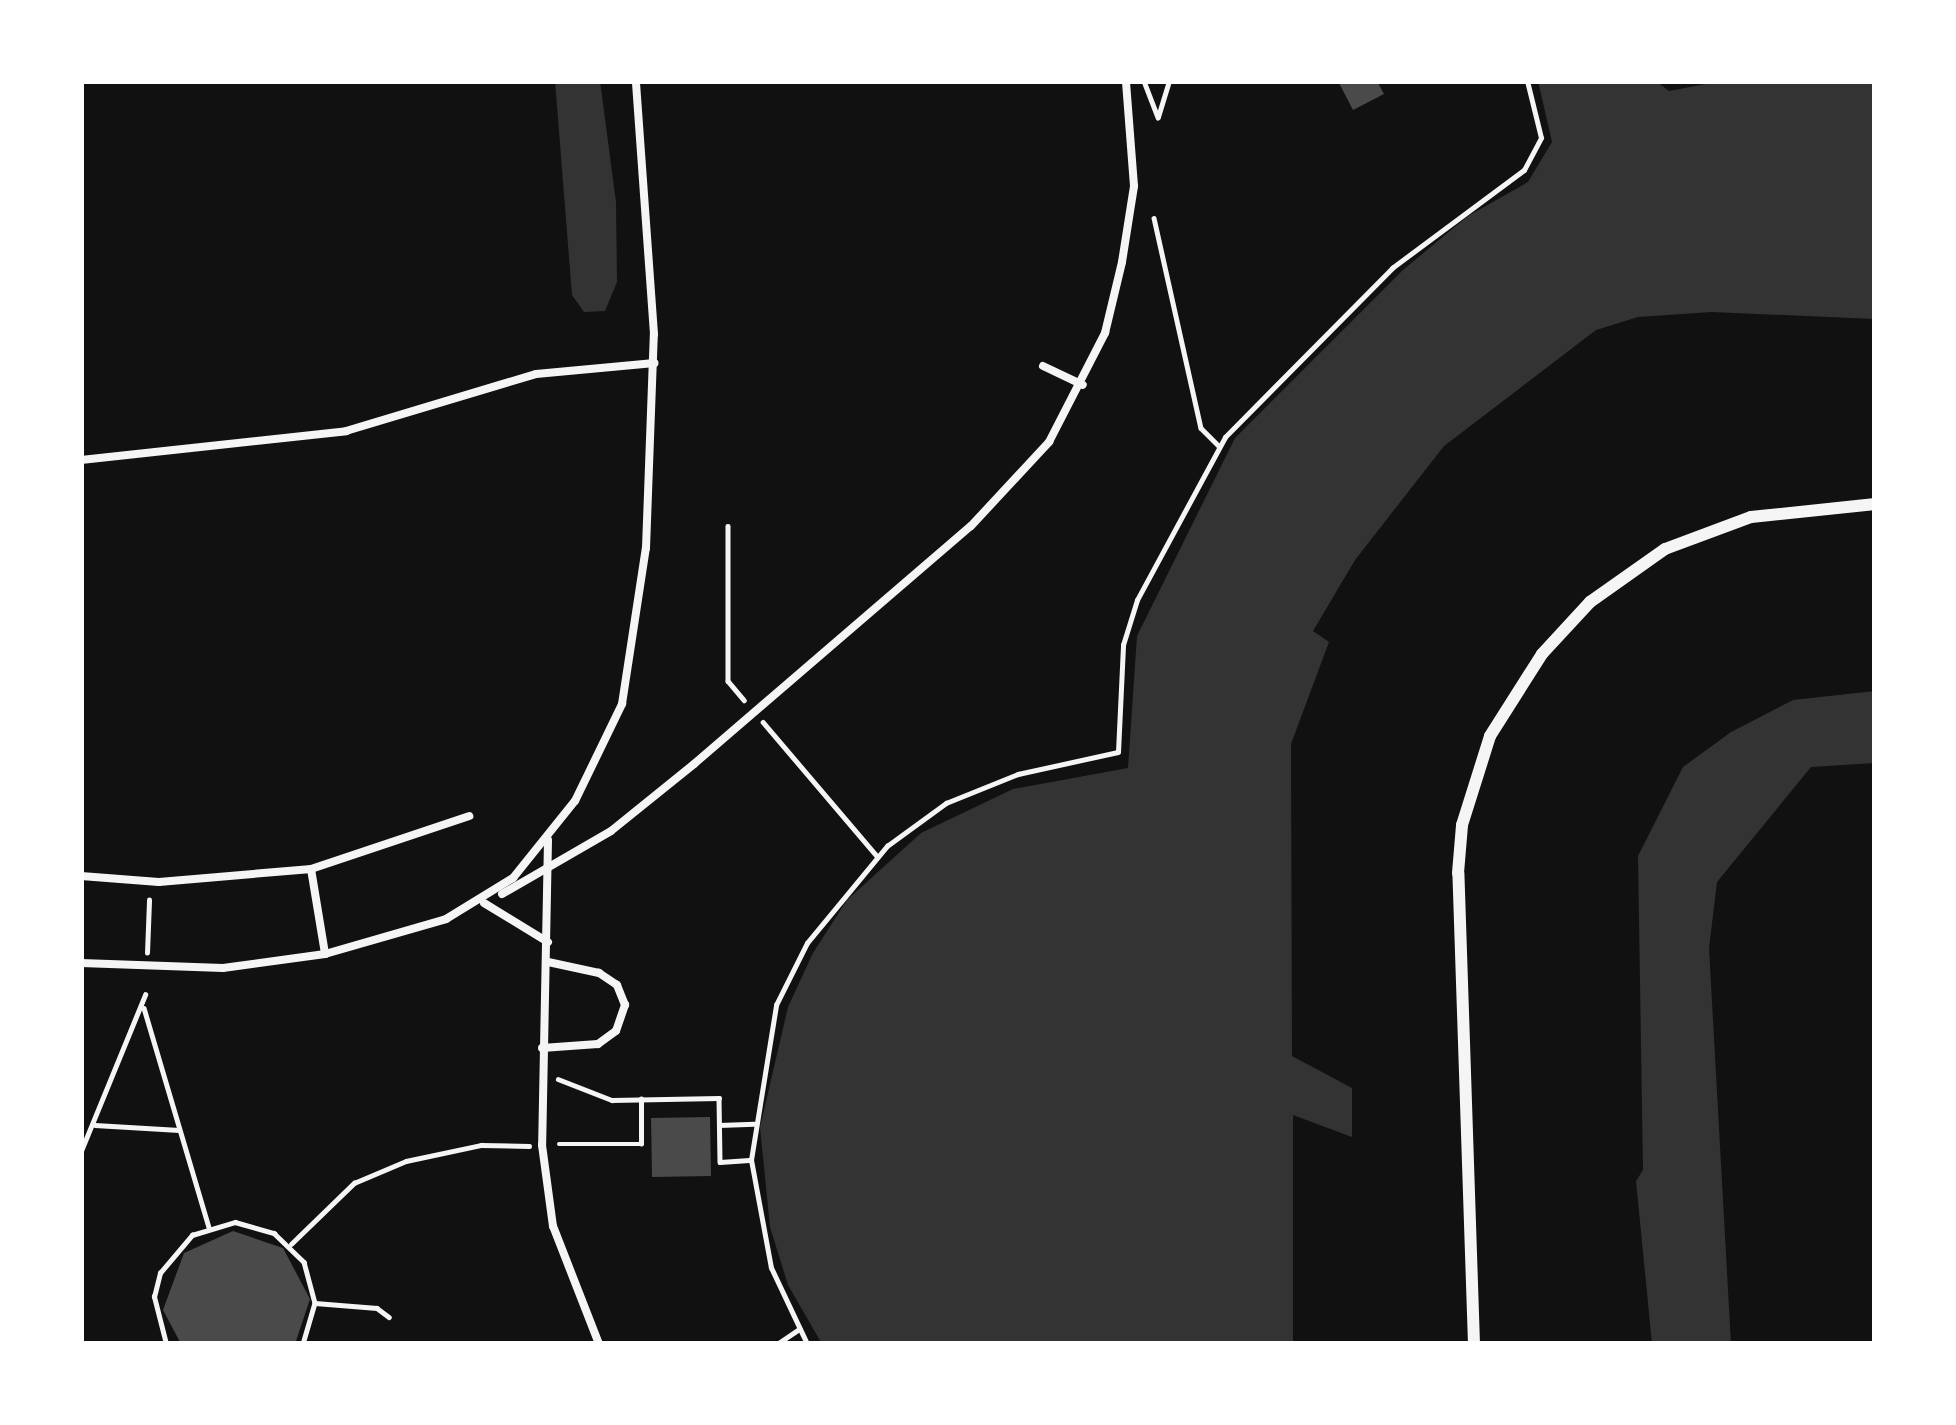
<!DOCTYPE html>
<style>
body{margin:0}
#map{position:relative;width:1956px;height:1425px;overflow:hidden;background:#111;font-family:"Varela Round",sans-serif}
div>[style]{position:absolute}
.water>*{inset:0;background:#333}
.building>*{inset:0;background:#4a4a4a;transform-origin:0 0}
.path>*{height:4.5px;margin:-2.25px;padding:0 2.25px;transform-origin:2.25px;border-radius:2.25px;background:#f5f5f5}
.service>*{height:8px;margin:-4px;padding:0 4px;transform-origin:4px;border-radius:4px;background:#f5f5f5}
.minor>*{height:12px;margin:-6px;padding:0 6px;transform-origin:6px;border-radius:6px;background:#f5f5f5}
span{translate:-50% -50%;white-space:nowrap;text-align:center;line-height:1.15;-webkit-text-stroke:10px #fff;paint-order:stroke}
.frame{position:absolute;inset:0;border:84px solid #fff;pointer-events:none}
</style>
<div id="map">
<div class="water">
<i style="clip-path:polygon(555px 81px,600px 81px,616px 202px,617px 282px,605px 311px,584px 312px,572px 295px)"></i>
<i style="clip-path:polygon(1538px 81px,1656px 81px,1669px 91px,1721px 81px,1875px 81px,1875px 319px,1712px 312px,1638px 317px,1596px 330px,1444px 446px,1355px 560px,1313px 631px,1329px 642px,1291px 744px,1292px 1056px,1352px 1088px,1352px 1137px,1293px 1115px,1293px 1344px,822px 1344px,788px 1285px,770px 1227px,760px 1127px,788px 1007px,813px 953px,847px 900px,921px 833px,1013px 789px,1128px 768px,1137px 636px,1235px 438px,1403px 270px,1468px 216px,1528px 182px,1552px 142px)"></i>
<i style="clip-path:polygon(1875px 691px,1875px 763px,1811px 767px,1717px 882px,1709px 948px,1731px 1344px,1652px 1344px,1636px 1181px,1643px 1170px,1638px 856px,1683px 767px,1731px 732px,1793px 700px)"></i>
</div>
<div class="building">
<i style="clip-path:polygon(1338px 81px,1377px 81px,1384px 94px,1353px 110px)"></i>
<i style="left:710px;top:1117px;width:59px;height:59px;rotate:89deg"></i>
<i style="clip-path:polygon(233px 1231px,283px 1248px,310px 1299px,295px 1344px,181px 1344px,163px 1310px,184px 1253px)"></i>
</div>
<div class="path">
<i style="left:1144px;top:81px;width:39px;rotate:69deg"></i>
<i style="left:1158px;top:117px;width:38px;rotate:-73deg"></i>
<i style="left:1154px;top:218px;width:215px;rotate:77.4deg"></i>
<i style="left:1201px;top:428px;width:25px;rotate:45deg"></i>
<i style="left:728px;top:526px;width:155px;rotate:90deg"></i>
<i style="left:728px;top:681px;width:25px;rotate:50deg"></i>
<i style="left:763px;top:722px;width:175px;rotate:49.6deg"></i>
<i style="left:147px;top:953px;width:53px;rotate:-87.8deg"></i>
<i style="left:144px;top:1008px;width:228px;rotate:73.5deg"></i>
<i style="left:558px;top:1079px;width:58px;rotate:21.3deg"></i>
<i style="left:612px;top:1100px;width:107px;rotate:-1.1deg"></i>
<i style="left:719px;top:1098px;width:64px;rotate:89.1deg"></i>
<i style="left:720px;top:1162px;width:29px;rotate:-4deg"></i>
<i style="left:95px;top:1125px;width:84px;rotate:3.4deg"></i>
<i style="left:719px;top:1125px;width:35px;rotate:-2deg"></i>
<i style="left:559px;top:1144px;width:82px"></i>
<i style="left:641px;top:1144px;width:45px;rotate:-90deg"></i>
<i style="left:81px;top:1151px;width:169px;rotate:-67.7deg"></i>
<i style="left:291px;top:1244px;width:88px;rotate:-44.1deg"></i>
<i style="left:354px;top:1183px;width:56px;rotate:-22.9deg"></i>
<i style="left:406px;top:1161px;width:77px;rotate:-12deg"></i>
<i style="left:481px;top:1145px;width:48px;rotate:1.2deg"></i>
<i style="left:315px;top:1303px;width:62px;rotate:4.6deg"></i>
<i style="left:377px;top:1308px;width:15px;rotate:37deg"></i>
<i style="left:166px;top:1344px;width:49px;rotate:-104.3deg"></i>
<i style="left:154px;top:1297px;width:25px;rotate:-76deg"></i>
<i style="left:160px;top:1273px;width:50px;rotate:-49.9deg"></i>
<i style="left:192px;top:1235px;width:45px;rotate:-16.8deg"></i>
<i style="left:235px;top:1222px;width:41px;rotate:15.8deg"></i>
<i style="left:274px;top:1233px;width:42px;rotate:44deg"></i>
<i style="left:304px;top:1262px;width:42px;rotate:75deg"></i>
<i style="left:315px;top:1303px;width:43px;rotate:106.3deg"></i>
<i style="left:777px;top:1344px;width:27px;rotate:-34deg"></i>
<i style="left:807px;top:1344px;width:84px;rotate:-115.3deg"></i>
<i style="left:771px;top:1268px;width:110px;rotate:-100.5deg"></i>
<i style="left:751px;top:1160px;width:157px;rotate:-80.8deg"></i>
<i style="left:776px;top:1005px;width:69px;rotate:-63.4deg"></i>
<i style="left:807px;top:943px;width:126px;rotate:-50.5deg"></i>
<i style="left:887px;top:846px;width:73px;rotate:-36.1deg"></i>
<i style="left:946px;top:803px;width:78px;rotate:-21.9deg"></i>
<i style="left:1018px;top:774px;width:102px;rotate:-12.4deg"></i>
<i style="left:1118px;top:752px;width:107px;rotate:-87.3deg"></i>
<i style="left:1123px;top:645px;width:47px;rotate:-72.7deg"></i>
<i style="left:1137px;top:600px;width:185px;rotate:-61.6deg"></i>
<i style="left:1225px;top:437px;width:238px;rotate:-45.3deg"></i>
<i style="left:1392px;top:268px;width:164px;rotate:-36.6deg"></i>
<i style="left:1524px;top:170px;width:36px;rotate:-62deg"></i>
<i style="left:1541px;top:138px;width:59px;rotate:-103.8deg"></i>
</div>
<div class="service">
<i style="left:1043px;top:366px;width:44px;rotate:25.4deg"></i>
<i style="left:81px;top:460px;width:267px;rotate:-6.2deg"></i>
<i style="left:346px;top:431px;width:198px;rotate:-16.7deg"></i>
<i style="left:536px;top:374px;width:119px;rotate:-5.3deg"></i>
<i style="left:548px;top:840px;width:305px;rotate:91.1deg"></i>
<i style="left:542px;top:1145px;width:82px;rotate:82.3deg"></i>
<i style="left:553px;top:1226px;width:127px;rotate:68.7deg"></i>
<i style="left:311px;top:869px;width:86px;rotate:80.6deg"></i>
<i style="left:81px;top:876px;width:78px;rotate:4.4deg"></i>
<i style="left:159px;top:882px;width:153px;rotate:-4.9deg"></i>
<i style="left:311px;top:869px;width:167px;rotate:-18.5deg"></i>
<i style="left:502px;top:894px;width:126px;rotate:-30deg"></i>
<i style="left:611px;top:831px;width:107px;rotate:-38.9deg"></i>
<i style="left:694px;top:764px;width:365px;rotate:-40.7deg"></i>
<i style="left:971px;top:526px;width:115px;rotate:-47.1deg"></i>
<i style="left:1049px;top:442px;width:123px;rotate:-62.8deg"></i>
<i style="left:1105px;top:333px;width:73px;rotate:-76.5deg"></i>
<i style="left:1122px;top:262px;width:77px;rotate:-81deg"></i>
<i style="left:1134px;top:186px;width:105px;rotate:-94.4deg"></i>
<i style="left:484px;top:903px;width:75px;rotate:31.4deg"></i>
<i style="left:81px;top:963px;width:142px;rotate:2deg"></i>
<i style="left:223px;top:968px;width:103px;rotate:-7.8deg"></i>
<i style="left:325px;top:954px;width:126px;rotate:-16.1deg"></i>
<i style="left:446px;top:919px;width:79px;rotate:-31.5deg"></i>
<i style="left:513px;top:878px;width:99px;rotate:-51.2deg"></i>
<i style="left:575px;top:801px;width:108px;rotate:-64.1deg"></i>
<i style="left:622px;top:704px;width:158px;rotate:-81.3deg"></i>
<i style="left:646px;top:548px;width:214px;rotate:-87.9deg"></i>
<i style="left:654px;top:334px;width:254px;rotate:-94.1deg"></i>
<i style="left:542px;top:1048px;width:56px;rotate:-4.1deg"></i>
<i style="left:598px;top:1044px;width:22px;rotate:-36deg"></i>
<i style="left:616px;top:1031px;width:28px;rotate:-71deg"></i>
<i style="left:625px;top:1005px;width:22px;rotate:-112deg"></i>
<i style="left:617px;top:985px;width:22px;rotate:-146deg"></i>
<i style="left:599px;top:973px;width:52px;rotate:-167.8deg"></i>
</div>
<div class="minor">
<i style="left:1474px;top:1344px;width:471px;rotate:-91.9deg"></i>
<i style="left:1458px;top:873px;width:48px;rotate:-85.2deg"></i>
<i style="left:1462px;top:825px;width:93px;rotate:-72.5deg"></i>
<i style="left:1490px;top:736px;width:97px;rotate:-57.6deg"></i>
<i style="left:1542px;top:654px;width:71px;rotate:-47.3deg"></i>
<i style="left:1590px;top:602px;width:92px;rotate:-35.2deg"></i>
<i style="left:1665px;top:549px;width:92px;rotate:-20.4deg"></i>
<i style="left:1751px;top:517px;width:125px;rotate:-6deg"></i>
</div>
<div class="frame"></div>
</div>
